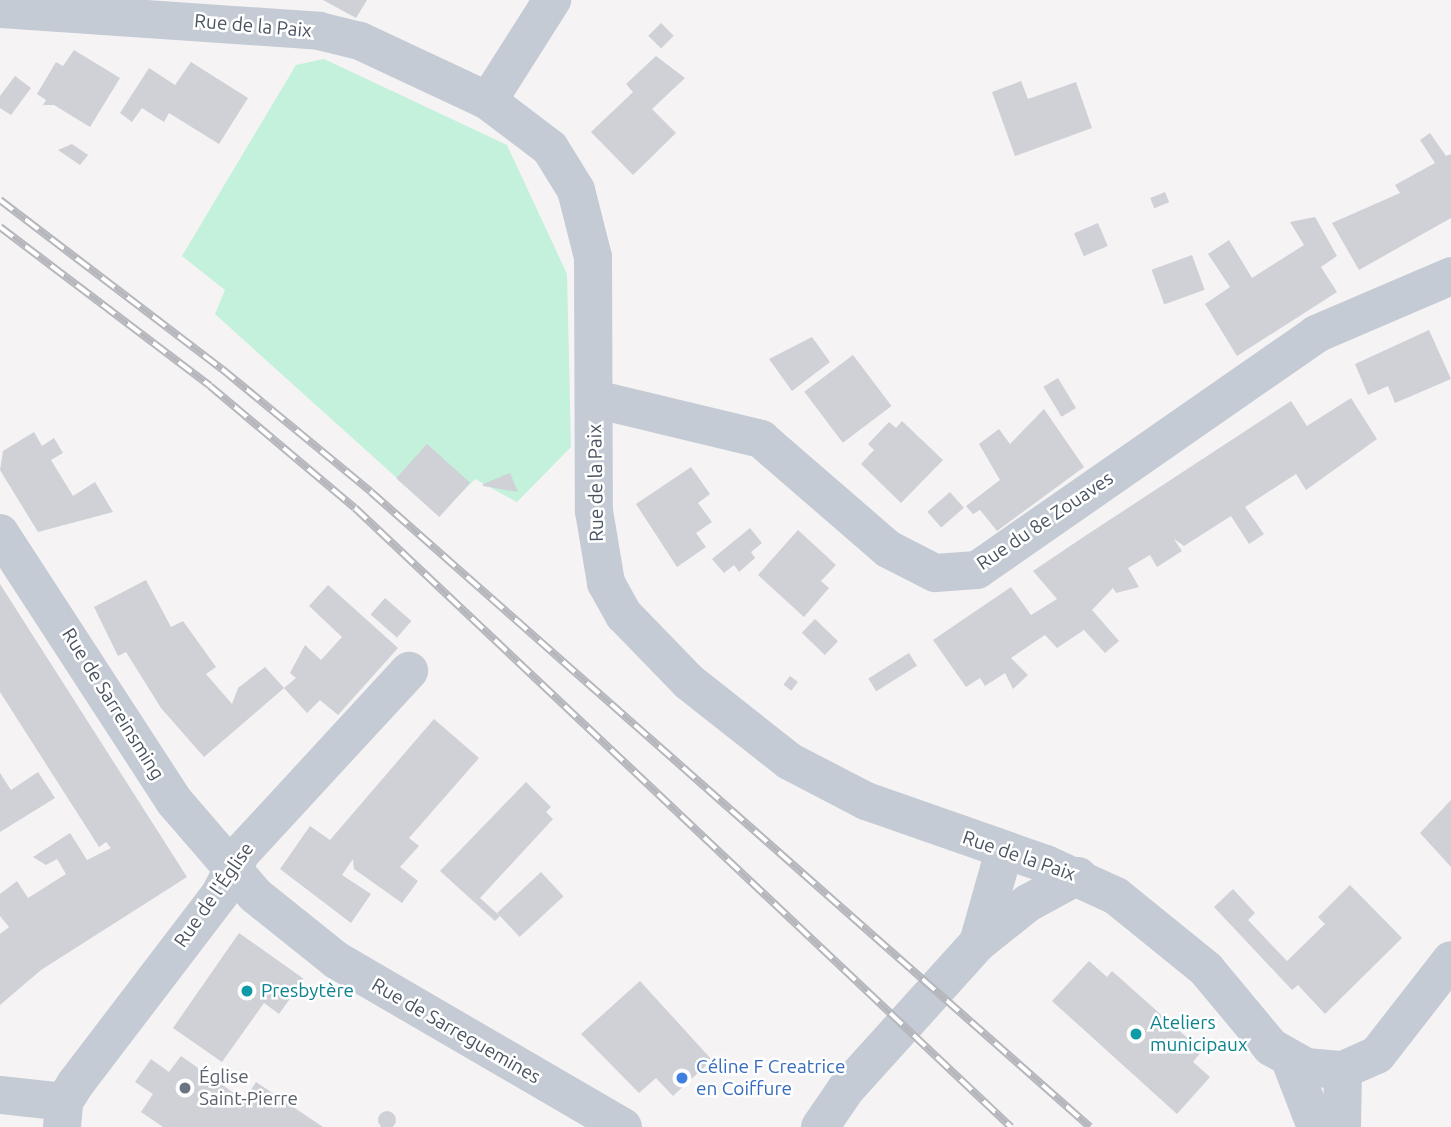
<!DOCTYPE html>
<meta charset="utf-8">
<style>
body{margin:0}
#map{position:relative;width:1451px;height:1127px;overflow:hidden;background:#f5f3f3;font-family:Ubuntu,sans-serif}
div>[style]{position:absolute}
.green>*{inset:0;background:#c3f1db}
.building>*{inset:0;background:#cfd1d7;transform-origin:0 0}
.round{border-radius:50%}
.minor>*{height:38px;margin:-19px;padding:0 19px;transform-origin:19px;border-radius:19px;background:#c4cbd4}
.tertiary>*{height:38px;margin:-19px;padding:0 19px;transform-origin:19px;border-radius:19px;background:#c4cbd4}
.rail>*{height:8px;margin-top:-4px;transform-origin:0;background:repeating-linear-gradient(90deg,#fff 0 16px,#b5b7bd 0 32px);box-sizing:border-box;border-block:2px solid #b5b7bd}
.dots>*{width:19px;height:19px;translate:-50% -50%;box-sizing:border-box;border:4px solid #fff;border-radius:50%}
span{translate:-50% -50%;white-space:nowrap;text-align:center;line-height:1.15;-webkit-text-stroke:5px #fff;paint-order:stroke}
.street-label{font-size:19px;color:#4a5361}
.culture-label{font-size:19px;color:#0d838f}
.left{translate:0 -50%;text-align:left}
.shop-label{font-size:19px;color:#366cbe}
.worship-label{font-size:19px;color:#5b616d}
</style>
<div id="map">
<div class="green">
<i style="clip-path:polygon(324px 59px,507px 145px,567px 274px,571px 447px,517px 502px,475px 479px,439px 516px,215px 314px,225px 290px,182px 256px,296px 65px)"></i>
</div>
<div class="building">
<i style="clip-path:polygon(323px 0,367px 0,356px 18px)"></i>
<i style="left:661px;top:23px;width:18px;height:18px;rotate:45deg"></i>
<i style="clip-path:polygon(74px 50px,120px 78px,90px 127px,54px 105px,43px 105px,46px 100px,37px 94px,56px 62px,63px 66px)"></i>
<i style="clip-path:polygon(656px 56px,685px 78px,652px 109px,676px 133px,633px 175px,591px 132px,633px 92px,626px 84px)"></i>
<i style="clip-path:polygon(191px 62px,248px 98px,219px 144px,169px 113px,164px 122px,142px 108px,132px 122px,120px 113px,149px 68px,175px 85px)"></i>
<i style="clip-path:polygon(15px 76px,31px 88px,11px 115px,0 108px,0 96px)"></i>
<i style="clip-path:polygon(1021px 81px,1028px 99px,1076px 82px,1092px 128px,1015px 156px,992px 92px)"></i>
<i style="clip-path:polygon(1430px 133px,1446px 156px,1451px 154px,1451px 218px,1359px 270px,1332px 223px,1400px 193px,1395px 185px,1435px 163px,1420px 140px)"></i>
<i style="clip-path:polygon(72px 144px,88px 155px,80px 165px,58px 150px)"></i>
<i style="left:1165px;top:192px;width:11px;height:16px;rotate:68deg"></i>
<i style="clip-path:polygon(1315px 217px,1337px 256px,1321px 267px,1337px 292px,1237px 356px,1205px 304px,1230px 287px,1208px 254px,1229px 240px,1252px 278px,1304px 245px,1290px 222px)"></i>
<i style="left:1098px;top:223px;width:25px;height:26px;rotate:67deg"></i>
<i style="left:1192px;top:255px;width:37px;height:43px;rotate:70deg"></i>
<i style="clip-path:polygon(1429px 330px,1451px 379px,1395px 403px,1388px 386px,1368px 395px,1355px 364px)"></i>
<i style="clip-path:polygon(812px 337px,830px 362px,792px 391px,769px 359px)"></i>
<i style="left:853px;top:355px;width:64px;height:61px;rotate:53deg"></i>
<i style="left:1058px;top:378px;width:35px;height:17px;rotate:59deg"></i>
<i style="clip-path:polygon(1351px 398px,1377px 439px,1306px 490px,1296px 474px,1245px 507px,1264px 534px,1249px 544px,1231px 516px,1184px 546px,1174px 539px,1182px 551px,1157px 567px,1150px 555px,1128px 568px,1139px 587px,1116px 593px,1113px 588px,1092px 610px,1119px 641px,1105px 653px,1084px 630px,1057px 648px,1045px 635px,1011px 658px,1028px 675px,1013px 689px,1005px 673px,985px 686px,980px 678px,966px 687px,933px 640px,1011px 587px,1031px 615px,1057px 599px,1033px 571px,1082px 538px,1291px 401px,1307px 426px)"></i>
<i style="clip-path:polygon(1044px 409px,1084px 467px,997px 531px,980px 510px,973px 514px,966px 506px,1000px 480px,979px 444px,999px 429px,1010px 444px)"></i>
<i style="clip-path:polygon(902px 421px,943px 460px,901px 503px,861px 464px,874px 450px,868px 444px,889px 422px,896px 428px)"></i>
<i style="clip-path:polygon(34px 432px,42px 446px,54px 438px,63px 453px,51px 460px,73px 496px,95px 482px,113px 512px,38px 532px,0 470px,3px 451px)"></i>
<i style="left:427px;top:444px;width:58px;height:46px;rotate:42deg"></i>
<i style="clip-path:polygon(691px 467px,710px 494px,698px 503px,712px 522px,696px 533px,706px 547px,677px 567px,636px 504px)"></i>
<i style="clip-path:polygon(510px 473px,518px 492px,483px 486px,483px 484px)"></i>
<i style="left:950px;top:492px;width:21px;height:30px;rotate:49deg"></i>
<i style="clip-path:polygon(750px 528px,762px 543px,751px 552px,755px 558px,739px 572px,734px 565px,724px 573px,712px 559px)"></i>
<i style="clip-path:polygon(798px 530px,836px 565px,821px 581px,829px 588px,804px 617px,758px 575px)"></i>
<i style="clip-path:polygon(146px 580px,171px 627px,183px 621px,216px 667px,206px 674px,232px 704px,238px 688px,265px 667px,284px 688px,204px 757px,161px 708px,126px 652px,118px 656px,94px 607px)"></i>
<i style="clip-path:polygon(0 584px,187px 877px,41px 970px,0 1005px,0 934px,9px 927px,0 916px,0 894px,17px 881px,28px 898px,66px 874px,57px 859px,46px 865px,33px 857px,70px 833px,87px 860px,111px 848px,106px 842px,99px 847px,0 692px)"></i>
<i style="clip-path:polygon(328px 585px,398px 648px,338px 715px,320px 700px,307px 713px,284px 688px,296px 678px,290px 673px,305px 645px,321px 660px,342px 637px,309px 606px)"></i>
<i style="left:385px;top:598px;width:35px;height:22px;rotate:41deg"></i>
<i style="left:815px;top:619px;width:32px;height:19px;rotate:44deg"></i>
<i style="left:909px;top:653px;width:15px;height:48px;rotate:58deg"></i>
<i style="left:790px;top:676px;width:10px;height:11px;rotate:37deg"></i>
<i style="clip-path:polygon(434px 719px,479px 758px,409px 838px,419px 846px,400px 867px,418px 881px,402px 903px,354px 869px,353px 859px,342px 875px,371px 894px,351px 923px,280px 869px,310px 826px,330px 840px)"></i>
<i style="clip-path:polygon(38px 772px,55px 798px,0 832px,0 773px,11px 790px)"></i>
<i style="clip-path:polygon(526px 782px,551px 807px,546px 812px,553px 819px,480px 898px,500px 916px,495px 921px,440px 871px)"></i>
<i style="clip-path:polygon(1451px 800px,1451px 867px,1420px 833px)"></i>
<i style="left:541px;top:872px;width:33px;height:60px;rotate:47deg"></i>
<i style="clip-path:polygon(1350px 885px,1402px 938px,1325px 1014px,1298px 985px,1292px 990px,1214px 907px,1233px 889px,1255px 913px,1248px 920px,1287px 961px,1325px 924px,1318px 917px)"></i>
<i style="clip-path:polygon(239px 933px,304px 979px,279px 1014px,264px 1003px,222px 1062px,173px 1028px)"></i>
<i style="clip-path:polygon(1089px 961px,1107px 977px,1112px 971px,1202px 1051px,1193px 1062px,1210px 1077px,1177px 1114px,1052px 1001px)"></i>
<i style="clip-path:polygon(640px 981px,712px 1060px,673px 1096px,656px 1078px,639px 1093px,581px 1034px)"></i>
<i style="clip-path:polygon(181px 1056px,244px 1100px,256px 1082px,323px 1127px,163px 1127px,141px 1112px,153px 1094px,135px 1082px,151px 1059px,169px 1072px)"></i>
<i class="round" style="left:378px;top:1111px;width:18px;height:18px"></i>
</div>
<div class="minor">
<i style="left:0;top:9px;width:320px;rotate:3.9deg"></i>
<i style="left:319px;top:31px;width:42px;rotate:13.7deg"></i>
<i style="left:360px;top:41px;width:141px;rotate:25.1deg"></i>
<i style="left:488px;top:101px;width:78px;rotate:37.2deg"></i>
<i style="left:550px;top:148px;width:49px;rotate:58.2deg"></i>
<i style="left:576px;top:190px;width:69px;rotate:75.8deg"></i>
<i style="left:593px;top:257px;width:254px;rotate:89.8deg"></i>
<i style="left:594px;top:511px;width:73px;rotate:80.5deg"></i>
<i style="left:606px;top:583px;width:37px;rotate:61deg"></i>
<i style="left:624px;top:615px;width:93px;rotate:45.9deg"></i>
<i style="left:689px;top:682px;width:127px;rotate:38.3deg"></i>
<i style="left:789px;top:761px;width:87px;rotate:27.5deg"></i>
<i style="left:866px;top:801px;width:191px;rotate:19.3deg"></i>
<i style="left:1046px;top:864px;width:77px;rotate:24.6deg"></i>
<i style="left:1116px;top:896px;width:116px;rotate:39deg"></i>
<i style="left:1206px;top:969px;width:102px;rotate:50.2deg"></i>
<i style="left:1271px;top:1047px;width:40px;rotate:29.7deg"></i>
<i style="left:1306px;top:1067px;width:37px;rotate:5deg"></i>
<i style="left:1343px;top:1070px;width:37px;rotate:-24deg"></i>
<i style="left:1377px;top:1055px;width:120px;rotate:-52.1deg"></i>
<i style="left:488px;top:101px;width:120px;rotate:-57.6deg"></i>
<i style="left:595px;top:399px;width:171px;rotate:13.5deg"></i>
<i style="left:761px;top:439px;width:168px;rotate:40.9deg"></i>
<i style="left:888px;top:549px;width:53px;rotate:27.1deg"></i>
<i style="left:935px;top:573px;width:42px;rotate:-4.1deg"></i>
<i style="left:977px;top:570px;width:413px;rotate:-34.8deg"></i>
<i style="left:1316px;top:334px;width:147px;rotate:-23.2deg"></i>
<i style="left:978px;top:943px;width:96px;rotate:-74.2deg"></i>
<i style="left:1290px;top:1060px;width:72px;rotate:68.8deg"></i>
<i style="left:0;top:1095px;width:64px;rotate:6.2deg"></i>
<i style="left:62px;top:1127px;width:25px;rotate:-85deg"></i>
<i style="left:64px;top:1102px;width:22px;rotate:-58deg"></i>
<i style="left:76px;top:1083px;width:238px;rotate:-52.7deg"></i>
<i style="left:220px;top:894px;width:46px;rotate:-62.9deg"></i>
<i style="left:241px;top:853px;width:248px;rotate:-47.3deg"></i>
<i style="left:820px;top:1127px;width:46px;rotate:-55.6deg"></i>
<i style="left:846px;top:1089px;width:197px;rotate:-47.9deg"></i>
<i style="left:978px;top:943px;width:64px;rotate:-38.7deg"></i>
<i style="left:1028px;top:903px;width:57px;rotate:-28.4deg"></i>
<i style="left:1342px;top:1127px;width:57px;rotate:-89deg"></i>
</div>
<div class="tertiary">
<i style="left:0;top:533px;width:320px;rotate:57deg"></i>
<i style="left:174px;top:801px;width:124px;rotate:49.2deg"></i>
<i style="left:255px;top:895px;width:104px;rotate:38.7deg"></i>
<i style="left:336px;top:960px;width:332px;rotate:30.2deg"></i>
</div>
<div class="rail">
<i style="left:0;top:200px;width:279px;rotate:37.3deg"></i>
<i style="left:222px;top:369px;width:193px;rotate:39.5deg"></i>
<i style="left:371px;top:492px;width:959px;rotate:41.45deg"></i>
<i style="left:0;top:227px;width:263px;rotate:37.1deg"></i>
<i style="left:210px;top:386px;width:189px;rotate:40.1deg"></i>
<i style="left:355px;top:508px;width:902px;rotate:43.34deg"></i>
</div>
<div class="dots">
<i style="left:247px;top:991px;background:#0f9aa8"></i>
<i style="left:1136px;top:1034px;background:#0f9aa8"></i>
<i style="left:682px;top:1078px;background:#3f7fe0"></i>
<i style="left:185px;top:1088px;background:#6b7280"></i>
</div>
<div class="street-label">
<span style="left:253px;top:26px;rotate:5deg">Rue de la Paix</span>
<span style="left:596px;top:483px;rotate:-91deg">Rue de la Paix</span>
<span style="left:1045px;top:521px;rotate:-34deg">Rue du 8e Zouaves</span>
<span style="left:113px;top:704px;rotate:58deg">Rue de Sarreinsming</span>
<span style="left:1019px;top:856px;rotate:19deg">Rue de la Paix</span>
<span style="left:214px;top:895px;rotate:-55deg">Rue de l'Église</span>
<span style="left:456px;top:1031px;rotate:30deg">Rue de Sarreguemines</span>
</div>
<div class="culture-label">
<span class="left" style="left:261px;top:991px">Presbytère</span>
<span class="left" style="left:1150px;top:1034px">Ateliers<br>municipaux</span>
</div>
<div class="shop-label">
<span class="left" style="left:696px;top:1078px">Céline F Creatrice<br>en Coiffure</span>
</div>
<div class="worship-label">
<span class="left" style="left:199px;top:1088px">Église<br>Saint-Pierre</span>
</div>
</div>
